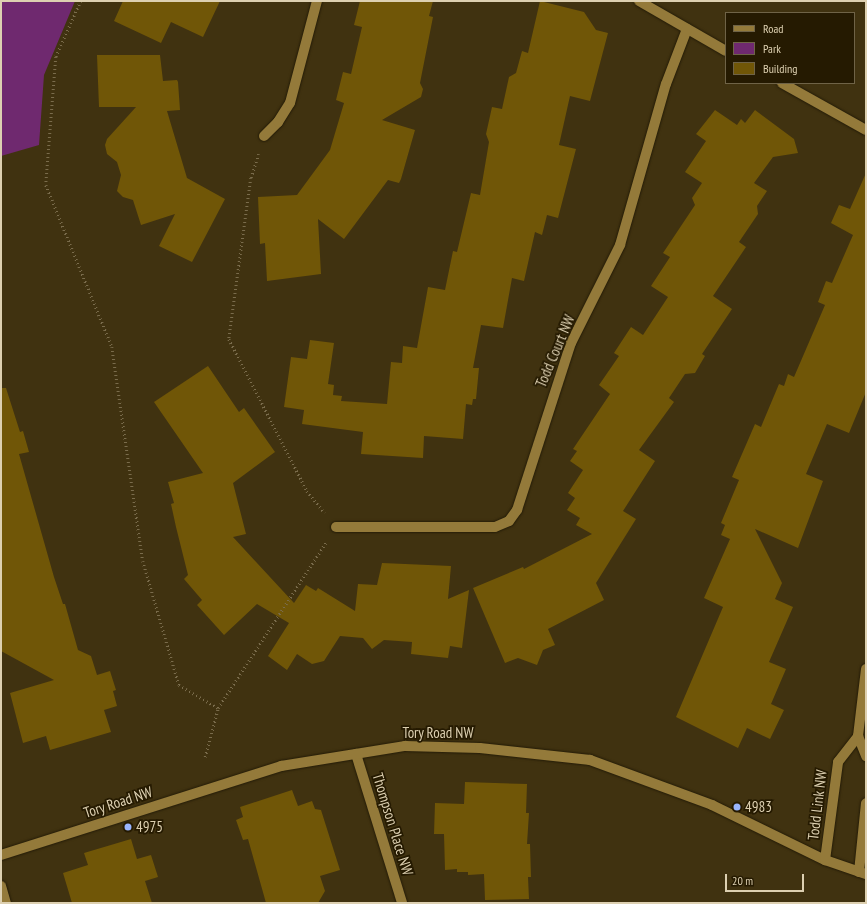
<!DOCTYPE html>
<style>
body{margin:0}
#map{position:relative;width:867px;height:904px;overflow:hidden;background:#403210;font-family:"PT Sans Narrow",sans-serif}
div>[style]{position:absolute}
.green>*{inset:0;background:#6f296f}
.building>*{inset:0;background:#705607}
.path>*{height:2.5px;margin-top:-1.25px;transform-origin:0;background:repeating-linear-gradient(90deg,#7a6c4c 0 1px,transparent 0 4px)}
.roads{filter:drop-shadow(0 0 1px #231b07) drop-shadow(0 0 1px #231b07)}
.minor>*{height:10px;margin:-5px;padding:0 5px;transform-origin:5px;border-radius:5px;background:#947a3a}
.dots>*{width:11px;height:11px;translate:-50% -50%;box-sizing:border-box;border:2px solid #251a01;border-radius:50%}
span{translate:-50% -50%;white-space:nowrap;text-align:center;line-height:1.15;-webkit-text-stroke:3.5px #251a01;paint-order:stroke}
.street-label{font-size:15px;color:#ddd0b1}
.poi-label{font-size:15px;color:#ddd0b1}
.left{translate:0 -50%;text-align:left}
.frame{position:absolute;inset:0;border:2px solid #ddd0b1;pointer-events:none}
.legend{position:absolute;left:725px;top:12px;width:130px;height:72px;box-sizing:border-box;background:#251a01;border:1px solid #6f6347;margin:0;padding:5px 7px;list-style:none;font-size:12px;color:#ddd0b1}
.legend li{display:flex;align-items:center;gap:8px;height:20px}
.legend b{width:20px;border:1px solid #6f6347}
.scale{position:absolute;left:725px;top:874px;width:79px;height:18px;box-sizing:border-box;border:2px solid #ddd0b1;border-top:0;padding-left:5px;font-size:12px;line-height:14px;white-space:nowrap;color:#ddd0b1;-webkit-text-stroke:3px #251a01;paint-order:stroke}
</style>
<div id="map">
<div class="green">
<i style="clip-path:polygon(1px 1px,75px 1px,44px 75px,39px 145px,1px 156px)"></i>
</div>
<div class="building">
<i style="clip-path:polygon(123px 1px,220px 1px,203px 37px,171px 22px,161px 43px,114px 21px)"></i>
<i style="clip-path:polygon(360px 1px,433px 1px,429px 16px,433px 17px,420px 83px,423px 89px,421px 97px,382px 120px,415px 130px,401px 179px,399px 183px,388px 180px,344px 239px,318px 219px,321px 274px,267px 281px,265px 243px,260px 244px,258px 197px,297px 195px,330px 150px,344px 103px,336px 100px,343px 72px,351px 74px,362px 27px,354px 25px)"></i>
<i style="clip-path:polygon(540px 1px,584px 12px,596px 30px,608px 33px,590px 101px,570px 96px,559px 145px,576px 149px,558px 218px,547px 215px,542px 235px,535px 232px,524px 281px,512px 278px,503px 328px,481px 325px,473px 368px,479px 368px,476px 399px,473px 399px,472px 405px,466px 404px,463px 439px,424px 436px,423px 458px,361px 454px,363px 432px,302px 424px,304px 410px,284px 407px,291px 357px,307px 359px,310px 340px,334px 343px,328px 384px,334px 385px,333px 395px,342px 396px,341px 401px,387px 404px,391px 362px,402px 363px,403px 346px,417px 348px,428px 287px,445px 290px,453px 251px,457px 252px,471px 193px,480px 195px,489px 142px,486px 134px,492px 107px,502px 109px,509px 77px,516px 73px,522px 51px,528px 53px)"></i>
<i style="clip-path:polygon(97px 55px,160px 55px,163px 81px,177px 80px,178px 82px,180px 110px,167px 111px,187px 178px,225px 199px,192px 262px,159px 246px,175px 214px,141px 225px,133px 200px,123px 197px,117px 191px,121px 175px,117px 162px,107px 154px,105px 145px,107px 139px,136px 107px,99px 107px)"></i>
<i style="clip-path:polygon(715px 110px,737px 125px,741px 119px,745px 123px,755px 110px,794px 139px,798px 153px,773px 157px,754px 183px,767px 191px,757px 206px,758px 214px,739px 242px,746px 247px,713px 296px,732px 309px,702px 354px,705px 356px,695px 373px,685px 374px,669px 398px,674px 402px,639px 450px,655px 461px,623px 511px,636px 519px,596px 583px,604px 600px,548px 629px,555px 645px,543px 650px,537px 665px,518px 658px,505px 663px,473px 588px,523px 567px,524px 569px,592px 534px,576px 525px,580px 518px,567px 510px,575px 498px,568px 493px,583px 470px,570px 461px,577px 451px,573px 449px,610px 394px,599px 385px,619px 356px,614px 353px,631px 327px,643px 335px,668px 297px,651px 286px,670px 257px,663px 253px,695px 205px,692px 198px,702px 183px,685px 172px,706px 141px,696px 134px)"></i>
<i style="clip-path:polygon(866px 173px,866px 392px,849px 433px,827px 424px,806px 474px,823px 481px,798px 548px,755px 529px,782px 583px,775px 599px,793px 607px,769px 662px,786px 669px,771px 704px,784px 710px,770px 739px,747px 728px,738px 748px,676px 717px,723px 607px,704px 598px,730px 539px,721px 535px,725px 525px,721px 523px,739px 480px,732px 477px,755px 424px,761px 427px,779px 384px,784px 386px,788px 374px,794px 377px,825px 305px,818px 302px,826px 281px,832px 283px,853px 235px,831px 223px,839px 205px,850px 209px)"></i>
<i style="clip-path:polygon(208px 366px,239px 412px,244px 408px,275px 452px,233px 483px,246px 534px,233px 537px,294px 603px,306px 585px,316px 591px,318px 588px,355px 611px,358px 584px,377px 585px,382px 563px,451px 566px,448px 599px,469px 590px,462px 648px,450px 646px,448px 658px,411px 654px,412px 642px,384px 640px,372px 649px,363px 638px,340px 636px,324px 661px,312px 664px,297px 654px,287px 670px,268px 656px,289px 623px,257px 604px,224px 635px,197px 605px,202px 600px,184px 579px,188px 575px,176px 527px,171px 504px,174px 503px,168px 482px,203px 473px,154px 402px)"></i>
<i style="clip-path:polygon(1px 388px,6px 388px,20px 432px,23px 431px,29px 452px,19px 454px,54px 577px,63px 604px,65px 604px,78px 650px,91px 656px,97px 675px,110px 671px,116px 690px,113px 691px,117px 706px,104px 710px,111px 732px,50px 750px,46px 736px,23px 743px,10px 693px,54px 680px,1px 651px)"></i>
<i style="clip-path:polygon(465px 782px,527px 784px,526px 813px,529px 813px,527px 844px,530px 844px,531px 877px,528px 877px,529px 899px,485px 900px,484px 874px,468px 875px,468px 872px,457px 872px,457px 869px,445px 870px,444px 834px,434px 834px,435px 803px,464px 804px)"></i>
<i style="clip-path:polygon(292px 790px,298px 806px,312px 801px,315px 809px,321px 810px,340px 870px,320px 876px,325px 891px,318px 903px,266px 903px,248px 839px,243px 840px,236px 820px,243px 817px,240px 807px)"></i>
<i style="clip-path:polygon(131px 839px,137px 859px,151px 855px,158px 877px,145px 881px,152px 903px,72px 903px,63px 873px,88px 865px,84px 853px)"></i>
</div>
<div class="path">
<i style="left:81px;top:1px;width:61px;rotate:114.1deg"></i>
<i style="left:56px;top:57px;width:128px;rotate:94.5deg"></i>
<i style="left:46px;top:185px;width:175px;rotate:67.8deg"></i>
<i style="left:112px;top:347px;width:216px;rotate:81.8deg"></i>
<i style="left:143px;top:561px;width:129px;rotate:73.8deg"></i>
<i style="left:179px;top:685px;width:45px;rotate:30.5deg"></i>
<i style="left:259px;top:154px;width:25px;rotate:108deg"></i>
<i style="left:251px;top:178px;width:162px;rotate:97.8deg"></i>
<i style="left:229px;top:339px;width:171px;rotate:62.8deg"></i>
<i style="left:307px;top:491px;width:28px;rotate:51deg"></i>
<i style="left:205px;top:757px;width:51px;rotate:-75.1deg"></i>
<i style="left:218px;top:708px;width:199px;rotate:-56.9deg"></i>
</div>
<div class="roads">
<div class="minor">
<i style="left:639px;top:1px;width:100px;rotate:29.9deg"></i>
<i style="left:782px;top:83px;width:96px;rotate:29.2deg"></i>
<i style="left:264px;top:136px;width:20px;rotate:-45deg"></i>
<i style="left:278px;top:122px;width:22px;rotate:-58deg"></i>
<i style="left:290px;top:103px;width:106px;rotate:-75.2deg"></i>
<i style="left:336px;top:527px;width:159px"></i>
<i style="left:495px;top:527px;width:15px;rotate:-23deg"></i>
<i style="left:509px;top:521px;width:14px;rotate:-54deg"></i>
<i style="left:517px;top:510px;width:176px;rotate:-72.1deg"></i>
<i style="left:571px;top:343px;width:110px;rotate:-63.4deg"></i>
<i style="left:620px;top:245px;width:167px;rotate:-74.1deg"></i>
<i style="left:666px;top:84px;width:59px;rotate:-69.1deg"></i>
<i style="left:866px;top:669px;width:67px;rotate:96.8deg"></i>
<i style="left:858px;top:736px;width:22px;rotate:68deg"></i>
<i style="left:356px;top:754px;width:156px;rotate:72.8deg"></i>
<i style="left:1px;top:855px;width:294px;rotate:-17.6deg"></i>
<i style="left:281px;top:766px;width:126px;rotate:-9.2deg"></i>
<i style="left:405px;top:746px;width:75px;rotate:1.5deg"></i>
<i style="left:480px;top:748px;width:111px;rotate:6.2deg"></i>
<i style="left:590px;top:760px;width:130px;rotate:20.2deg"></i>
<i style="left:712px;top:805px;width:126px;rotate:26deg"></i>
<i style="left:825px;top:860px;width:43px;rotate:18.9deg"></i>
<i style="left:825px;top:860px;width:99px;rotate:-82.4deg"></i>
<i style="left:838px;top:762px;width:33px;rotate:-52deg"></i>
<i style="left:859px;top:872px;width:69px;rotate:-84.2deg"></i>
<i style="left:1px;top:886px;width:18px;rotate:74deg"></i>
</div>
</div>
<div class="dots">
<i style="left:737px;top:807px;background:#99b5fd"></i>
<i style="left:128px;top:827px;background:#99b5fd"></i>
</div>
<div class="street-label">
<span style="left:555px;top:351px;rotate:-67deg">Todd Court NW</span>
<span style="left:438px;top:733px">Tory Road NW</span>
<span style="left:118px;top:802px;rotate:-18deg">Tory Road NW</span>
<span style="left:817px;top:805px;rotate:-83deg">Todd Link NW</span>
<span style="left:393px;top:824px;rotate:73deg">Thompson Place NW</span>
</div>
<div class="poi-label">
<span class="left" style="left:745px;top:807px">4983</span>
<span class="left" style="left:136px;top:827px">4975</span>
</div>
<div class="frame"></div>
<ul class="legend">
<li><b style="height:5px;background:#947a3a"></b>Road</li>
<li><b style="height:11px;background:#6f296f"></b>Park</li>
<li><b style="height:11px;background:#705607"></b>Building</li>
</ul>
<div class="scale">20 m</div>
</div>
